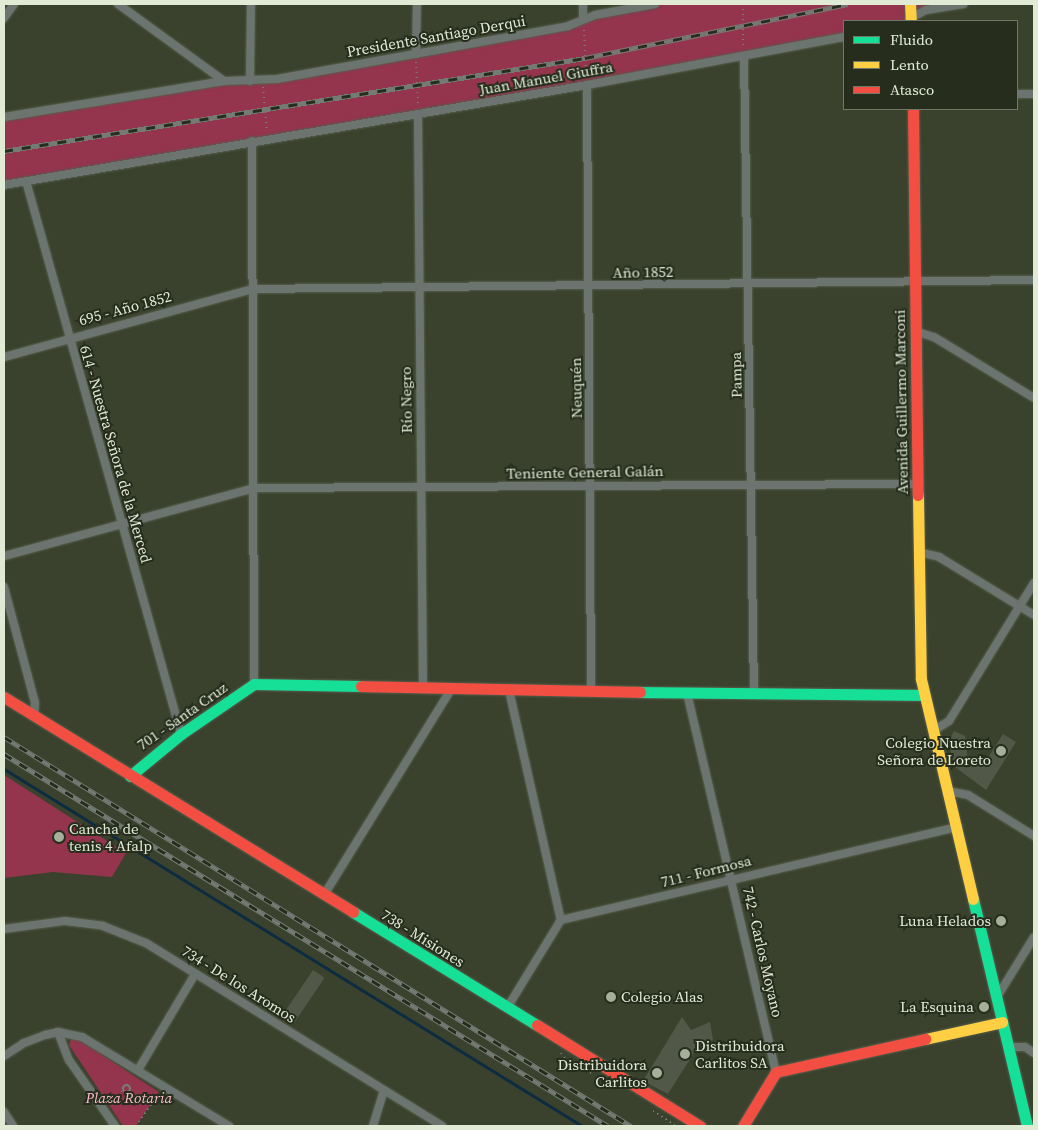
<!DOCTYPE html>
<meta charset="utf-8">
<style>
body{margin:0}
#map{position:relative;width:1038px;height:1130px;overflow:hidden;background:#3a422d;font-family:"Source Serif 4",serif}
div>[style]{position:absolute}
.green>*{inset:0;background:#94344d}
.stream>*{height:3px;margin:-1.5px;padding:0 1.5px;transform-origin:1.5px;border-radius:1.5px;background:#0d2c42}
.building>*{inset:0;background:#515847;transform-origin:0 0}
.path>*{height:2px;margin-top:-1px;transform-origin:0;background:repeating-linear-gradient(90deg,#777e77 0 1px,transparent 0 5px)}
.path>.ring{margin:-1px;padding:0;box-sizing:content-box;background:none;border:2px solid #777e77;border-radius:50%}
.roads{filter:drop-shadow(0 0 1px #575f4d) drop-shadow(0 0 1px #575f4d)}
.street>*{height:8px;margin:-4px;padding:0 4px;transform-origin:4px;border-radius:4px;background:#6b746f}
.fast>*{height:11px;margin:-5.5px;padding:0 5.5px;transform-origin:5.5px;border-radius:5.5px;background:#16e098}
.slow>*{height:11px;margin:-5.5px;padding:0 5.5px;transform-origin:5.5px;border-radius:5.5px;background:#ffcf43}
.jam>*{height:11px;margin:-5.5px;padding:0 5.5px;transform-origin:5.5px;border-radius:5.5px;background:#f24e42}
.rail>*{height:5px;margin-top:-2.5px;transform-origin:0;background:repeating-linear-gradient(90deg,#262d1d 0 9px,#757b74 0 18px);box-sizing:border-box;border-block:1px solid #757b74}
.dots>*{width:14px;height:14px;translate:-50% -50%;box-sizing:border-box;border:2px solid #262d1d;border-radius:50%}
span{translate:-50% -50%;white-space:nowrap;text-align:center;line-height:1.15;-webkit-text-stroke:4px #262d1d;paint-order:stroke}
.street-label{font-size:15px;color:#e0ead5}
.poi-label{font-size:15px;color:#e0ead5}
.right{translate:-100% -50%;text-align:right}
.left{translate:0 -50%;text-align:left}
.park-label{font-size:15px;color:#fbbdc8;font-style:italic}
.frame{position:absolute;inset:0;border:5px solid #e0ead5;pointer-events:none}
.legend{position:absolute;left:843px;top:20px;width:175px;height:90px;box-sizing:border-box;background:#262d1d;border:1px solid #707967;margin:0;padding:6px 9px;list-style:none;font-size:15px;color:#e0ead5}
.legend li{display:flex;align-items:center;gap:10px;height:25px}
.legend b{width:25px;border:1px solid #707967}
</style>
<div id="map">
<div class="green">
<i style="clip-path:polygon(655px 4px,964px 4px,926px 10px,906px 21px,844px 21px,844px 37px,4px 185px,4px 117px,250px 81px,576px 24px)"></i>
<i style="clip-path:polygon(4px 775px,126px 853px,112px 877px,53px 872px,4px 878px)"></i>
<i style="clip-path:polygon(76px 1038px,159px 1092px,136px 1126px,123px 1126px,69px 1045px,71px 1039px)"></i>
</div>
<div class="stream">
<i style="left:4px;top:769px;width:679px;rotate:31.7deg"></i>
</div>
<div class="building">
<i style="clip-path:polygon(954px 731px,965px 736px,968px 760px,982px 767px,1003px 734px,1016px 742px,986px 790px,955px 767px,948px 742px)"></i>
<i style="left:313px;top:970px;width:14px;height:55px;rotate:34deg"></i>
<i style="clip-path:polygon(682px 1017px,691px 1030px,710px 1022px,713px 1040px,699px 1045px,668px 1094px,643px 1081px)"></i>
</div>
<div class="path">
<i style="left:743px;top:4px;width:43px;rotate:90deg"></i>
<i style="left:584px;top:30px;width:45px;rotate:87.5deg"></i>
<i style="left:416px;top:62px;width:42px;rotate:87.3deg"></i>
<i style="left:263px;top:87px;width:45px;rotate:84.9deg"></i>
<i style="left:561px;top:1053px;width:11px;rotate:49deg"></i>
<i style="left:568px;top:1061px;width:27px;rotate:27deg"></i>
<i class="ring" style="left:122.5px;top:1084.5px;width:5px;height:5px"></i>
<i style="left:110px;top:1102px;width:18px;rotate:-43deg"></i>
<i style="left:653px;top:1111px;width:28px;rotate:32deg"></i>
<i style="left:136px;top:1126px;width:39px;rotate:-55deg"></i>
<i style="left:719px;top:1126px;width:1px"></i>
</div>
<div class="roads">
<div class="street">
<i style="left:118px;top:4px;width:131px;rotate:36deg"></i>
<i style="left:583px;top:4px;width:15px;rotate:90deg"></i>
<i style="left:4px;top:18px;width:17px;rotate:-54deg"></i>
<i style="left:909px;top:19px;width:19px;rotate:-28deg"></i>
<i style="left:926px;top:10px;width:38px;rotate:-9deg"></i>
<i style="left:416px;top:54px;width:50px;rotate:-88.9deg"></i>
<i style="left:744px;top:57px;width:636px;rotate:89.1deg"></i>
<i style="left:250px;top:81px;width:77px;rotate:-89.3deg"></i>
<i style="left:587px;top:85px;width:605px;rotate:89.62deg"></i>
<i style="left:1017px;top:94px;width:17px"></i>
<i style="left:418px;top:114px;width:572px;rotate:89.5deg"></i>
<i style="left:4px;top:117px;width:223px;rotate:-9.3deg"></i>
<i style="left:224px;top:81px;width:53px;rotate:-2.2deg"></i>
<i style="left:277px;top:79px;width:296px;rotate:-10.3deg"></i>
<i style="left:568px;top:26px;width:29px;rotate:-22deg"></i>
<i style="left:595px;top:15px;width:61px;rotate:-10.4deg"></i>
<i style="left:252px;top:141px;width:543px;rotate:89.79deg"></i>
<i style="left:26px;top:181px;width:574px;rotate:74.34deg"></i>
<i style="left:4px;top:185px;width:592px;rotate:-9.73deg"></i>
<i style="left:587px;top:85px;width:261px;rotate:-10.6deg"></i>
<i style="left:915px;top:331px;width:20px;rotate:18deg"></i>
<i style="left:934px;top:337px;width:117px;rotate:31.4deg"></i>
<i style="left:4px;top:357px;width:258px;rotate:-15.3deg"></i>
<i style="left:253px;top:289px;width:781px;rotate:-0.66deg"></i>
<i style="left:918px;top:552px;width:22px;rotate:13deg"></i>
<i style="left:939px;top:557px;width:111px;rotate:31.4deg"></i>
<i style="left:4px;top:556px;width:259px;rotate:-15.2deg"></i>
<i style="left:254px;top:488px;width:663px;rotate:-0.35deg"></i>
<i style="left:4px;top:587px;width:120px;rotate:75deg"></i>
<i style="left:35px;top:703px;width:13px;rotate:94deg"></i>
<i style="left:509px;top:690px;width:236px;rotate:77.3deg"></i>
<i style="left:687px;top:693px;width:389px;rotate:76.8deg"></i>
<i style="left:933px;top:731px;width:19px;rotate:-32deg"></i>
<i style="left:949px;top:721px;width:162px;rotate:-58.4deg"></i>
<i style="left:948px;top:791px;width:20px;rotate:11deg"></i>
<i style="left:968px;top:795px;width:78px;rotate:31.8deg"></i>
<i style="left:324px;top:895px;width:243px;rotate:-58.3deg"></i>
<i style="left:4px;top:929px;width:62px;rotate:-7.5deg"></i>
<i style="left:65px;top:921px;width:38px;rotate:7deg"></i>
<i style="left:103px;top:926px;width:46px;rotate:21.6deg"></i>
<i style="left:146px;top:943px;width:348px;rotate:31.7deg"></i>
<i style="left:997px;top:997px;width:70px;rotate:-58.3deg"></i>
<i style="left:507px;top:1008px;width:103px;rotate:-58.5deg"></i>
<i style="left:561px;top:920px;width:408px;rotate:-13.2deg"></i>
<i style="left:58px;top:1032px;width:30px;rotate:69deg"></i>
<i style="left:69px;top:1060px;width:80px;rotate:55.1deg"></i>
<i style="left:1008px;top:1047px;width:17px"></i>
<i style="left:1025px;top:1047px;width:11px;rotate:34deg"></i>
<i style="left:4px;top:1056px;width:24px;rotate:-33deg"></i>
<i style="left:24px;top:1043px;width:22px;rotate:-21deg"></i>
<i style="left:45px;top:1035px;width:13px;rotate:-13deg"></i>
<i style="left:58px;top:1032px;width:25px;rotate:12deg"></i>
<i style="left:82px;top:1037px;width:172px;rotate:31.2deg"></i>
<i style="left:138px;top:1070px;width:112px;rotate:-59.3deg"></i>
<i style="left:4px;top:1112px;width:17px;rotate:57deg"></i>
<i style="left:373px;top:1126px;width:37px;rotate:-73deg"></i>
</div>
<div class="fast">
<i style="left:640px;top:692px;width:284px;rotate:0.6deg"></i>
<i style="left:130px;top:776px;width:66px;rotate:-39.5deg"></i>
<i style="left:181px;top:734px;width:88px;rotate:-34.4deg"></i>
<i style="left:254px;top:684px;width:107px;rotate:1.1deg"></i>
<i style="left:973px;top:899px;width:233px;rotate:76.6deg"></i>
<i style="left:353px;top:912px;width:216px;rotate:31.6deg"></i>
</div>
<div class="slow">
<i style="left:910px;top:4px;width:17px;rotate:87deg"></i>
<i style="left:918px;top:495px;width:184px;rotate:89.1deg"></i>
<i style="left:921px;top:679px;width:226px;rotate:76.7deg"></i>
<i style="left:925px;top:1039px;width:79px;rotate:-12.4deg"></i>
</div>
<div class="jam">
<i style="left:913px;top:109px;width:386px;rotate:89.3deg"></i>
<i style="left:361px;top:686px;width:279px;rotate:1.2deg"></i>
<i style="left:4px;top:697px;width:410px;rotate:31.6deg"></i>
<i style="left:537px;top:1025px;width:192px;rotate:31.8deg"></i>
<i style="left:743px;top:1126px;width:63px;rotate:-58.6deg"></i>
<i style="left:776px;top:1072px;width:153px;rotate:-12.5deg"></i>
</div>
</div>
<div class="rail">
<i style="left:4px;top:151px;width:588px;rotate:-9.09deg"></i>
<i style="left:585px;top:58px;width:268px;rotate:-11.6deg"></i>
<i style="left:4px;top:737px;width:738px;rotate:31.82deg"></i>
<i style="left:4px;top:754px;width:709px;rotate:31.63deg"></i>
</div>
<div class="dots">
<i style="left:1001px;top:751px;background:#a6af9a"></i>
<i style="left:59px;top:837px;background:#a6af9a"></i>
<i style="left:1001px;top:921px;background:#a6af9a"></i>
<i style="left:611px;top:997px;background:#a6af9a"></i>
<i style="left:984px;top:1007px;background:#a6af9a"></i>
<i style="left:685px;top:1054px;background:#a6af9a"></i>
<i style="left:657px;top:1073px;background:#a6af9a"></i>
</div>
<div class="street-label">
<span style="left:436px;top:36px;rotate:-10deg">Presidente Santiago Derqui</span>
<span style="left:546px;top:78px;rotate:-10deg">Juan Manuel Giuffra</span>
<span style="left:643px;top:272px;rotate:-1deg">Año 1852</span>
<span style="left:125px;top:308px;rotate:-15deg">695 - Año 1852</span>
<span style="left:736px;top:375px;rotate:-91deg">Pampa</span>
<span style="left:576px;top:388px;rotate:-91deg">Neuquén</span>
<span style="left:406px;top:400px;rotate:-91deg">Río Negro</span>
<span style="left:901px;top:402px;rotate:-91deg">Avenida Guillermo Marconi</span>
<span style="left:116px;top:454px;rotate:74deg">614 - Nuestra Señora de la Merced</span>
<span style="left:585px;top:472px;rotate:-1deg">Teniente General Galán</span>
<span style="left:182px;top:716px;rotate:-35deg">701 - Santa Cruz</span>
<span style="left:706px;top:871px;rotate:-14deg">711 - Formosa</span>
<span style="left:423px;top:938px;rotate:32deg">738 - Misiones</span>
<span style="left:763px;top:952px;rotate:77deg">742 - Carlos Moyano</span>
<span style="left:239px;top:984px;rotate:32deg">734 - De los Aromos</span>
</div>
<div class="poi-label">
<span class="right" style="left:991px;top:751px">Colegio Nuestra<br>Señora de Loreto</span>
<span class="left" style="left:69px;top:837px">Cancha de<br>tenis 4 Afalp</span>
<span class="right" style="left:991px;top:921px">Luna Helados</span>
<span class="left" style="left:621px;top:997px">Colegio Alas</span>
<span class="right" style="left:974px;top:1007px">La Esquina</span>
<span class="left" style="left:695px;top:1054px">Distribuidora<br>Carlitos SA</span>
<span class="right" style="left:647px;top:1073px">Distribuidora<br>Carlitos</span>
</div>
<div class="park-label">
<span style="left:129px;top:1098px">Plaza Rotaria</span>
</div>
<div class="frame"></div>
<ul class="legend">
<li><b style="height:6px;background:#16e098"></b>Fluido</li>
<li><b style="height:6px;background:#ffcf43"></b>Lento</li>
<li><b style="height:6px;background:#f24e42"></b>Atasco</li>
</ul>
</div>
